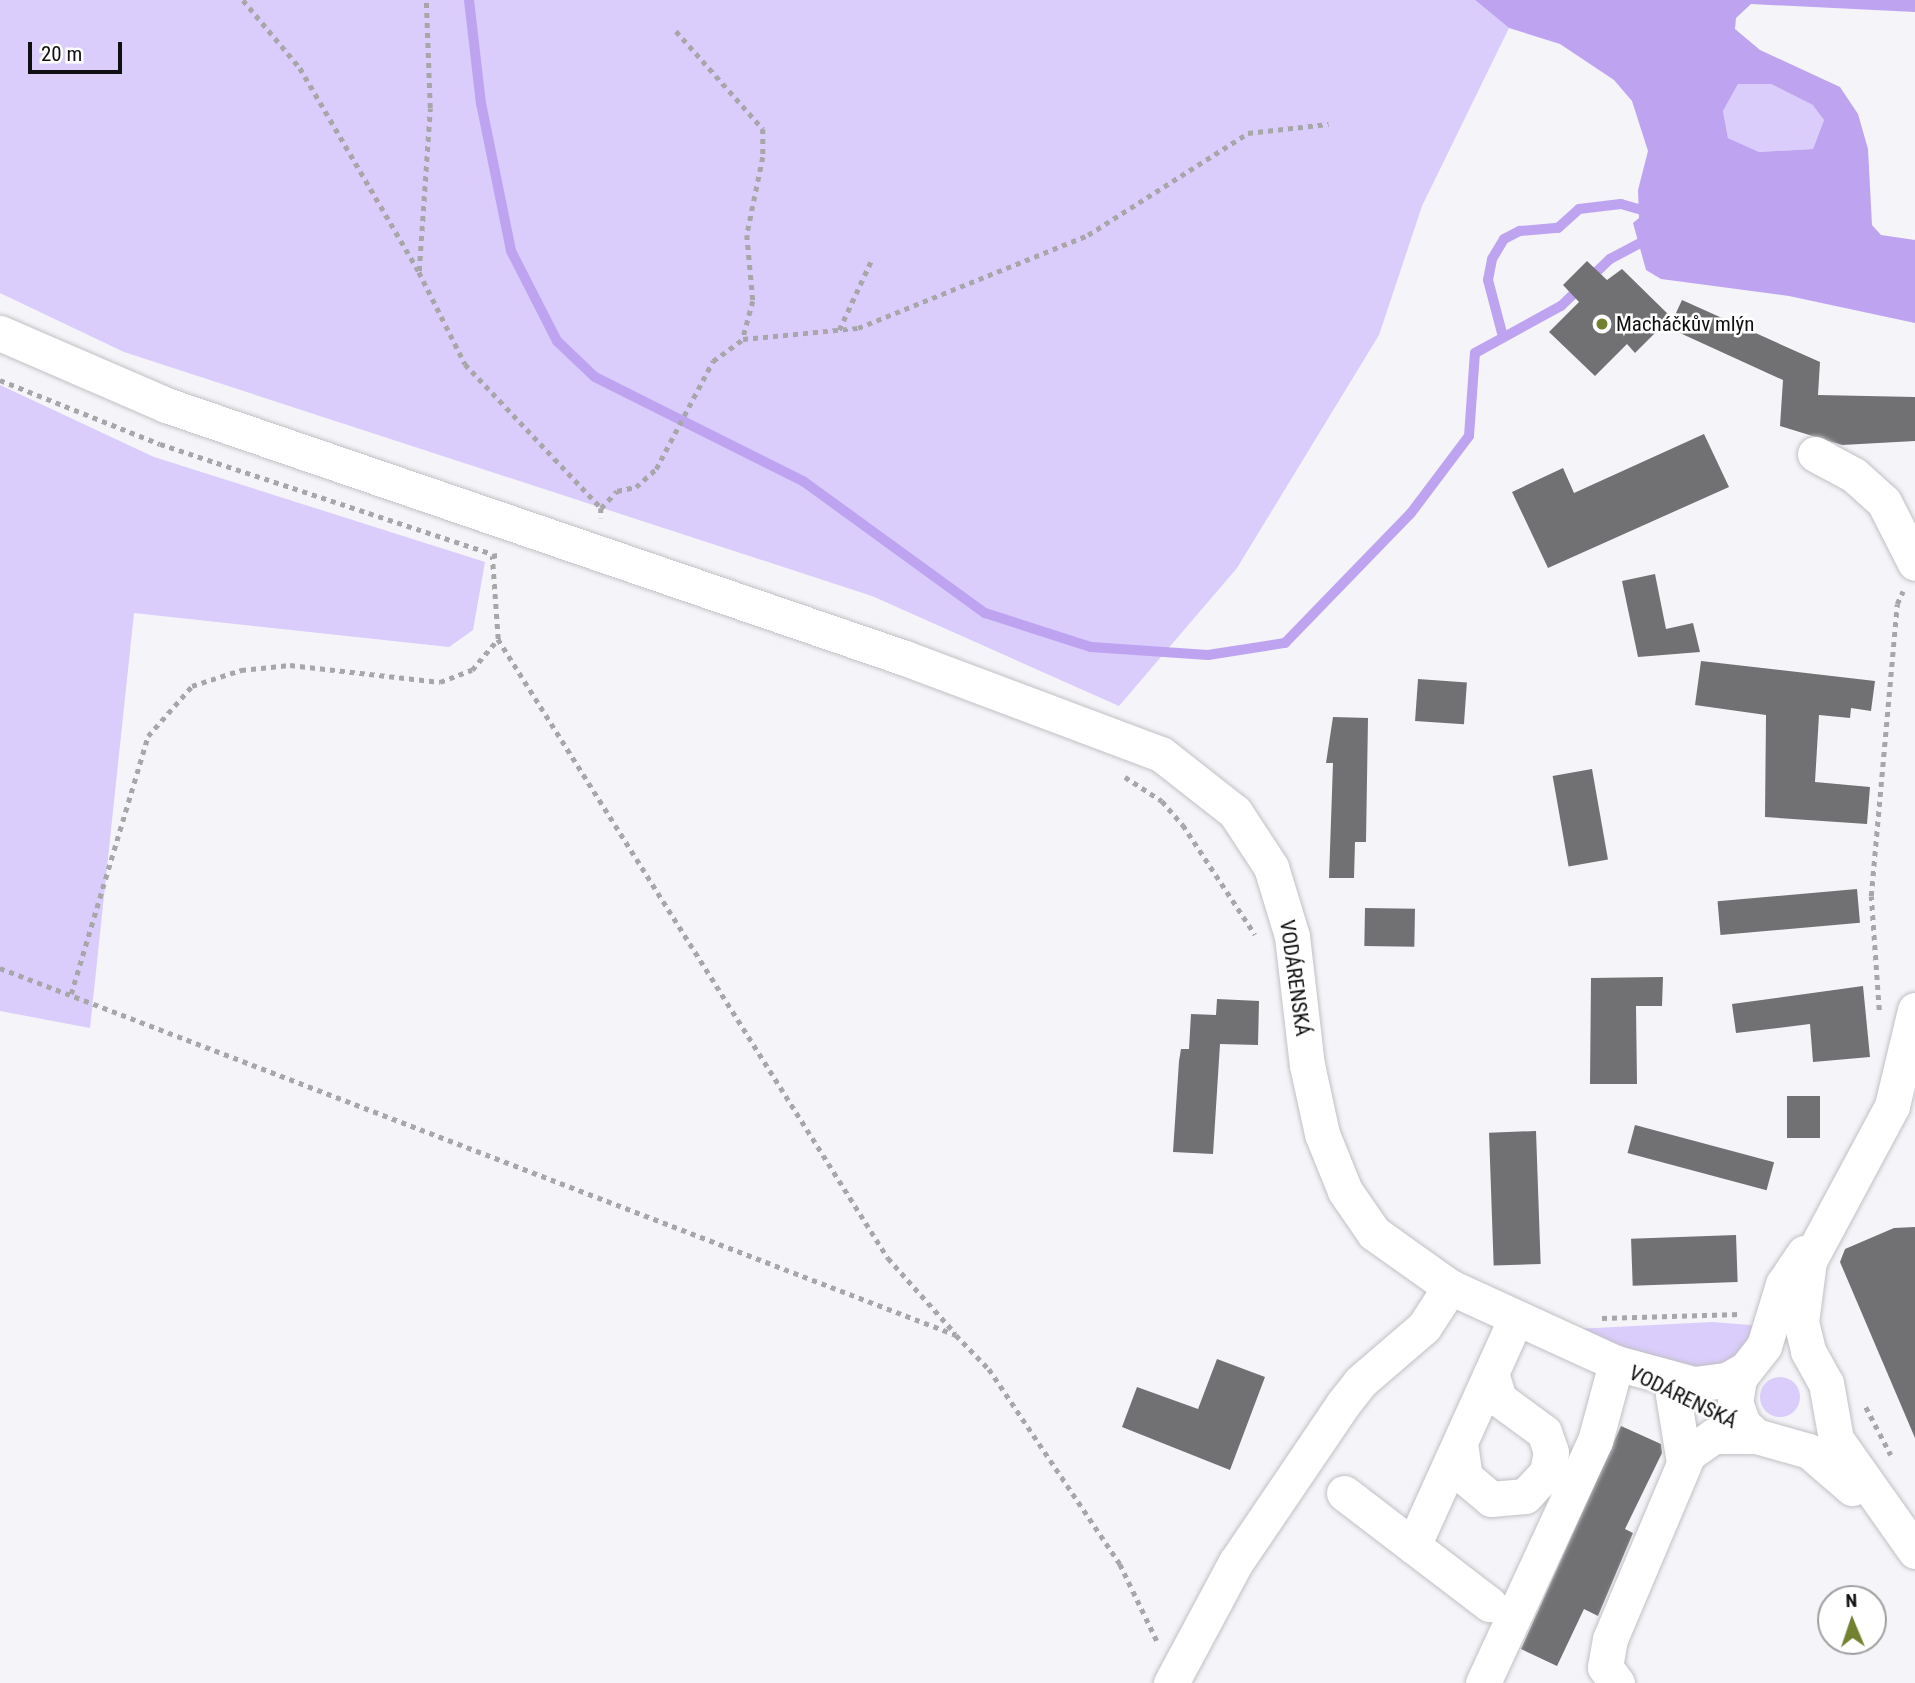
<!DOCTYPE html>
<meta charset="utf-8">
<style>
body{margin:0}
#map{position:relative;width:1915px;height:1683px;overflow:hidden;background:#f5f4f8;font-family:"Roboto Condensed",sans-serif}
div>[style]{position:absolute}
.green>*{inset:0;background:#daccfb}
.round{border-radius:50%}
.water>*{inset:0;background:#bea3f1}
.stream>*{height:10px;margin:-5px;padding:0 5px;transform-origin:5px;border-radius:5px;background:#bea3f1}
.building>*{inset:0;background:#717073;transform-origin:0 0}
.path>*{height:4.5px;margin-top:-2.25px;transform-origin:0;background:repeating-linear-gradient(90deg,#a7a6a9 0 5px,transparent 0 10px)}
.roads{filter:drop-shadow(0 0 2px #c1c0c4) drop-shadow(0 0 2px #c1c0c4)}
.minor>*{height:35px;margin:-17.5px;padding:0 17.5px;transform-origin:17.5px;border-radius:17.5px;background:#fff}
.dots>*{width:19px;height:19px;translate:-50% -50%;box-sizing:border-box;border:4px solid #fff;border-radius:50%}
span{translate:-50% -50%;white-space:nowrap;text-align:center;line-height:1.15;-webkit-text-stroke:5px #fff;paint-order:stroke}
.poi-label{font-size:21px;color:#100f11}
.left{translate:0 -50%;text-align:left}
.street-label{font-size:21px;color:#100f11}
.north{position:absolute;left:1817px;top:1585px;width:70px;height:70px;box-sizing:border-box;background:#fff;border:2px solid #9f9fa0;border-radius:50%;rotate:358deg;font-size:19px;font-weight:700;line-height:28px;text-align:center;color:#100f11}
.north::after{content:'';display:block;margin:auto;width:24px;height:32px;background:#718130;clip-path:polygon(50% 0,100% 100%,50% 72%,0 100%)}
.scale{position:absolute;left:28px;top:42px;width:94px;height:32px;box-sizing:border-box;border:4px solid #100f11;border-top:0;padding-left:9px;font-size:21px;line-height:24px;white-space:nowrap;color:#100f11;-webkit-text-stroke:5px #fff;paint-order:stroke}
</style>
<div id="map">
<div class="green">
<i style="clip-path:polygon(0 0,1475px 0,1509px 28px,1422px 206px,1379px 335px,1237px 568px,1119px 706px,872px 596px,124px 352px,0 293px)"></i>
<i style="clip-path:polygon(1738px 84px,1771px 84px,1814px 105px,1824px 120px,1813px 149px,1759px 152px,1728px 138px,1723px 111px)"></i>
<i style="clip-path:polygon(0 385px,154px 457px,485px 562px,473px 630px,449px 647px,134px 613px,90px 1028px,0 1011px)"></i>
<i style="clip-path:polygon(1712px 1322px,1763px 1326px,1736px 1359px,1688px 1373px,1576px 1329px)"></i>
<i class="round" style="left:1760px;top:1377px;width:40px;height:40px"></i>
</div>
<div class="water">
<i style="clip-path:polygon(evenodd,1475px 0,1915px 0,1915px 12px,1751px 4px,1736px 18px,1735px 29px,1760px 50px,1840px 87px,1858px 114px,1868px 149px,1872px 225px,1881px 235px,1915px 240px,1915px 323px,1789px 296px,1661px 279px,1646px 270px,1633px 223px,1639px 218px,1638px 190px,1648px 151px,1632px 101px,1614px 80px,1560px 44px,1509px 28px,1475px 0,1738px 84px,1771px 84px,1813px 105px,1824px 120px,1813px 149px,1759px 152px,1728px 138px,1723px 111px,1738px 84px)"></i>
</div>
<div class="stream">
<i style="left:469px;top:0;width:104px;rotate:83.4deg"></i>
<i style="left:481px;top:103px;width:151px;rotate:78.5deg"></i>
<i style="left:511px;top:251px;width:101px;rotate:62.9deg"></i>
<i style="left:557px;top:341px;width:52px;rotate:43.5deg"></i>
<i style="left:595px;top:377px;width:233px;rotate:26.6deg"></i>
<i style="left:803px;top:481px;width:225px;rotate:36deg"></i>
<i style="left:985px;top:613px;width:111px;rotate:17.8deg"></i>
<i style="left:1091px;top:647px;width:117px;rotate:3.9deg"></i>
<i style="left:1208px;top:655px;width:78px;rotate:-8.9deg"></i>
<i style="left:1285px;top:643px;width:181px;rotate:-45.9deg"></i>
<i style="left:1411px;top:513px;width:96px;rotate:-53deg"></i>
<i style="left:1469px;top:436px;width:83px;rotate:-85.9deg"></i>
<i style="left:1475px;top:353px;width:98px;rotate:-28.7deg"></i>
<i style="left:1561px;top:306px;width:68px;rotate:-43.8deg"></i>
<i style="left:1610px;top:259px;width:43px;rotate:-27.8deg"></i>
<i style="left:1502px;top:333px;width:55px;rotate:-104.8deg"></i>
<i style="left:1488px;top:280px;width:21px;rotate:-79deg"></i>
<i style="left:1492px;top:259px;width:23px;rotate:-59deg"></i>
<i style="left:1504px;top:239px;width:18px;rotate:-27deg"></i>
<i style="left:1520px;top:231px;width:38px;rotate:-5deg"></i>
<i style="left:1558px;top:228px;width:28px;rotate:-42deg"></i>
<i style="left:1579px;top:209px;width:42px;rotate:-6.8deg"></i>
<i style="left:1621px;top:204px;width:29px;rotate:16deg"></i>
</div>
<div class="building">
<i style="clip-path:polygon(1587px 261px,1607px 280px,1622px 269px,1671px 317px,1635px 353px,1627px 344px,1595px 376px,1549px 332px,1579px 302px,1563px 285px)"></i>
<i style="clip-path:polygon(1682px 300px,1820px 362px,1818px 395px,1915px 397px,1915px 441px,1842px 445px,1780px 426px,1783px 380px,1669px 328px)"></i>
<i style="clip-path:polygon(1704px 434px,1729px 487px,1548px 568px,1512px 492px,1563px 468px,1574px 493px)"></i>
<i style="clip-path:polygon(1655px 574px,1666px 629px,1693px 623px,1700px 652px,1638px 657px,1622px 581px)"></i>
<i style="clip-path:polygon(1701px 661px,1875px 681px,1871px 711px,1851px 708px,1850px 718px,1819px 715px,1815px 782px,1870px 787px,1867px 824px,1765px 817px,1766px 715px,1695px 705px)"></i>
<i style="left:1418px;top:679px;width:49px;height:42px;rotate:4deg"></i>
<i style="clip-path:polygon(1333px 717px,1368px 718px,1366px 842px,1355px 842px,1354px 878px,1329px 878px,1333px 763px,1326px 763px)"></i>
<i style="left:1592px;top:769px;width:92px;height:40px;rotate:80deg"></i>
<i style="left:1857px;top:889px;width:34px;height:140px;rotate:85deg"></i>
<i style="left:1365px;top:908px;width:50px;height:38px;rotate:1deg"></i>
<i style="clip-path:polygon(1663px 977px,1662px 1006px,1636px 1006px,1637px 1084px,1590px 1084px,1591px 978px)"></i>
<i style="clip-path:polygon(1863px 986px,1870px 1057px,1813px 1062px,1810px 1024px,1736px 1033px,1732px 1004px)"></i>
<i style="clip-path:polygon(1217px 999px,1259px 1001px,1258px 1045px,1220px 1044px,1213px 1154px,1173px 1152px,1179px 1061px,1181px 1049px,1189px 1049px,1191px 1014px,1216px 1015px)"></i>
<i style="left:1787px;top:1096px;width:33px;height:42px"></i>
<i style="left:1635px;top:1125px;width:144px;height:29px;rotate:15deg"></i>
<i style="left:1536px;top:1131px;width:133px;height:47px;rotate:88deg"></i>
<i style="clip-path:polygon(1915px 1227px,1915px 1438px,1840px 1262px,1845px 1249px,1894px 1228px)"></i>
<i style="left:1736px;top:1235px;width:47px;height:105px;rotate:88deg"></i>
<i style="clip-path:polygon(1217px 1359px,1265px 1377px,1230px 1470px,1122px 1427px,1137px 1387px,1198px 1409px)"></i>
<i style="clip-path:polygon(1621px 1426px,1661px 1444px,1662px 1453px,1625px 1529px,1633px 1533px,1598px 1616px,1584px 1609px,1557px 1666px,1521px 1649px)"></i>
</div>
<div class="path">
<i style="left:243px;top:0;width:89px;rotate:50deg"></i>
<i style="left:300px;top:68px;width:236px;rotate:59.7deg"></i>
<i style="left:419px;top:272px;width:103px;rotate:63.4deg"></i>
<i style="left:465px;top:364px;width:198px;rotate:46.6deg"></i>
<i style="left:601px;top:508px;width:10px;rotate:90deg"></i>
<i style="left:676px;top:31px;width:131px;rotate:48.4deg"></i>
<i style="left:763px;top:129px;width:28px;rotate:90deg"></i>
<i style="left:763px;top:157px;width:80px;rotate:101.6deg"></i>
<i style="left:747px;top:235px;width:66px;rotate:84.8deg"></i>
<i style="left:753px;top:301px;width:39px;rotate:105deg"></i>
<i style="left:419px;top:271px;width:163px;rotate:-86.1deg"></i>
<i style="left:430px;top:108px;width:108px;rotate:-92.1deg"></i>
<i style="left:839px;top:330px;width:76px;rotate:-65.1deg"></i>
<i style="left:0;top:380px;width:172px;rotate:21.8deg"></i>
<i style="left:160px;top:444px;width:350px;rotate:18.3deg"></i>
<i style="left:601px;top:508px;width:23px;rotate:-47deg"></i>
<i style="left:617px;top:491px;width:19px;rotate:-12deg"></i>
<i style="left:636px;top:487px;width:27px;rotate:-42deg"></i>
<i style="left:656px;top:469px;width:122px;rotate:-62.2deg"></i>
<i style="left:713px;top:361px;width:37px;rotate:-36deg"></i>
<i style="left:743px;top:339px;width:116px;rotate:-5.5deg"></i>
<i style="left:858px;top:328px;width:248px;rotate:-22deg"></i>
<i style="left:1088px;top:235px;width:190px;rotate:-32.5deg"></i>
<i style="left:1248px;top:133px;width:81px;rotate:-6.4deg"></i>
<i style="left:498px;top:639px;width:732px;rotate:57.79deg"></i>
<i style="left:888px;top:1258px;width:101px;rotate:48.2deg"></i>
<i style="left:1125px;top:777px;width:44px;rotate:33deg"></i>
<i style="left:1162px;top:801px;width:32px;rotate:49deg"></i>
<i style="left:1183px;top:825px;width:131px;rotate:56.6deg"></i>
<i style="left:0;top:968px;width:1024px;rotate:21deg"></i>
<i style="left:956px;top:1335px;width:47px;rotate:45.9deg"></i>
<i style="left:989px;top:1369px;width:235px;rotate:56.1deg"></i>
<i style="left:1120px;top:1564px;width:85px;rotate:64.3deg"></i>
<i style="left:71px;top:994px;width:269px;rotate:-73.4deg"></i>
<i style="left:148px;top:736px;width:67px;rotate:-48.7deg"></i>
<i style="left:192px;top:686px;width:52px;rotate:-18.1deg"></i>
<i style="left:241px;top:670px;width:49px;rotate:-5.8deg"></i>
<i style="left:290px;top:665px;width:151px;rotate:6.5deg"></i>
<i style="left:440px;top:682px;width:34px;rotate:-21deg"></i>
<i style="left:472px;top:670px;width:40px;rotate:-50deg"></i>
<i style="left:498px;top:639px;width:83px;rotate:-94.1deg"></i>
<i style="left:492px;top:556px;width:6px;rotate:-9deg"></i>
<i style="left:1879px;top:1010px;width:114px;rotate:-94deg"></i>
<i style="left:1871px;top:896px;width:293px;rotate:-84.9deg"></i>
<i style="left:1897px;top:604px;width:14px;rotate:-65deg"></i>
<i style="left:1602px;top:1318px;width:138px;rotate:-1.7deg"></i>
<i style="left:1866px;top:1407px;width:54px;rotate:62.5deg"></i>
</div>
<div class="roads">
<div class="minor">
<i style="left:0;top:333px;width:181px;rotate:23.4deg"></i>
<i style="left:166px;top:405px;width:781px;rotate:18.9deg"></i>
<i style="left:905px;top:658px;width:273px;rotate:20.6deg"></i>
<i style="left:1161px;top:754px;width:94px;rotate:38.1deg"></i>
<i style="left:1235px;top:812px;width:66px;rotate:56.8deg"></i>
<i style="left:1271px;top:867px;width:72px;rotate:73.1deg"></i>
<i style="left:1292px;top:936px;width:130px;rotate:83.4deg"></i>
<i style="left:1307px;top:1065px;width:71px;rotate:77.7deg"></i>
<i style="left:1322px;top:1134px;width:61px;rotate:68deg"></i>
<i style="left:1345px;top:1191px;width:51px;rotate:55.4deg"></i>
<i style="left:1374px;top:1233px;width:93px;rotate:35.4deg"></i>
<i style="left:1450px;top:1287px;width:183px;rotate:24.6deg"></i>
<i style="left:1616px;top:1363px;width:81px;rotate:15.1deg"></i>
<i style="left:1694px;top:1384px;width:33px;rotate:-7deg"></i>
<i style="left:1727px;top:1380px;width:20px;rotate:-30deg"></i>
<i style="left:1815px;top:454px;width:44px;rotate:28.3deg"></i>
<i style="left:1854px;top:475px;width:40px;rotate:42deg"></i>
<i style="left:1884px;top:502px;width:68px;rotate:63.1deg"></i>
<i style="left:1915px;top:1010px;width:99px;rotate:103.5deg"></i>
<i style="left:1892px;top:1106px;width:176px;rotate:118.2deg"></i>
<i style="left:1809px;top:1261px;width:62px;rotate:97.5deg"></i>
<i style="left:1801px;top:1322px;width:30px;rotate:76deg"></i>
<i style="left:1808px;top:1351px;width:37px;rotate:61deg"></i>
<i style="left:1826px;top:1383px;width:57px;rotate:79.9deg"></i>
<i style="left:1836px;top:1439px;width:137px;rotate:54.8deg"></i>
<i style="left:1804px;top:1253px;width:37px;rotate:124deg"></i>
<i style="left:1783px;top:1284px;width:65px;rotate:107deg"></i>
<i style="left:1764px;top:1346px;width:41px;rotate:128deg"></i>
<i style="left:1739px;top:1378px;width:24px;rotate:99deg"></i>
<i style="left:1735px;top:1402px;width:23px;rotate:70deg"></i>
<i style="left:1743px;top:1424px;width:18px;rotate:43deg"></i>
<i style="left:1756px;top:1436px;width:55px;rotate:15.8deg"></i>
<i style="left:1809px;top:1451px;width:57px;rotate:40.7deg"></i>
<i style="left:1673px;top:1395px;width:68px;rotate:80.7deg"></i>
<i style="left:1460px;top:1443px;width:34px;rotate:82deg"></i>
<i style="left:1465px;top:1477px;width:34px;rotate:40deg"></i>
<i style="left:1491px;top:1499px;width:34px;rotate:-5deg"></i>
<i style="left:1525px;top:1496px;width:33px;rotate:-47deg"></i>
<i style="left:1547px;top:1472px;width:20px;rotate:-79deg"></i>
<i style="left:1551px;top:1452px;width:21px;rotate:-109deg"></i>
<i style="left:1544px;top:1432px;width:56px;rotate:-143.7deg"></i>
<i style="left:1499px;top:1399px;width:27px;rotate:-107deg"></i>
<i style="left:1344px;top:1493px;width:183px;rotate:37.4deg"></i>
<i style="left:1413px;top:1546px;width:250px;rotate:-65.7deg"></i>
<i style="left:1171px;top:1683px;width:137px;rotate:-61.8deg"></i>
<i style="left:1236px;top:1562px;width:191px;rotate:-55.9deg"></i>
<i style="left:1343px;top:1404px;width:28px;rotate:-52deg"></i>
<i style="left:1360px;top:1382px;width:84px;rotate:-40.7deg"></i>
<i style="left:1424px;top:1327px;width:48px;rotate:-57deg"></i>
<i style="left:1483px;top:1683px;width:267px;rotate:-65.2deg"></i>
<i style="left:1595px;top:1441px;width:81px;rotate:-74.9deg"></i>
<i style="left:1617px;top:1683px;width:20px;rotate:-127deg"></i>
<i style="left:1605px;top:1667px;width:28px;rotate:-80deg"></i>
<i style="left:1610px;top:1639px;width:201px;rotate:-67.1deg"></i>
<i style="left:1688px;top:1454px;width:32px;rotate:-35deg"></i>
<i style="left:1714px;top:1436px;width:42px"></i>
</div>
</div>
<div class="dots">
<i style="left:1602px;top:324px;background:#718130"></i>
</div>
<div class="poi-label">
<span class="left" style="left:1616px;top:324px">Macháčkův mlýn</span>
</div>
<div class="street-label">
<span style="left:1295px;top:978px;rotate:82deg">VODÁRENSKÁ</span>
<span style="left:1683px;top:1397px;rotate:26deg">VODÁRENSKÁ</span>
</div>
<div class="north">N</div>
<div class="scale">20 m</div>
</div>
